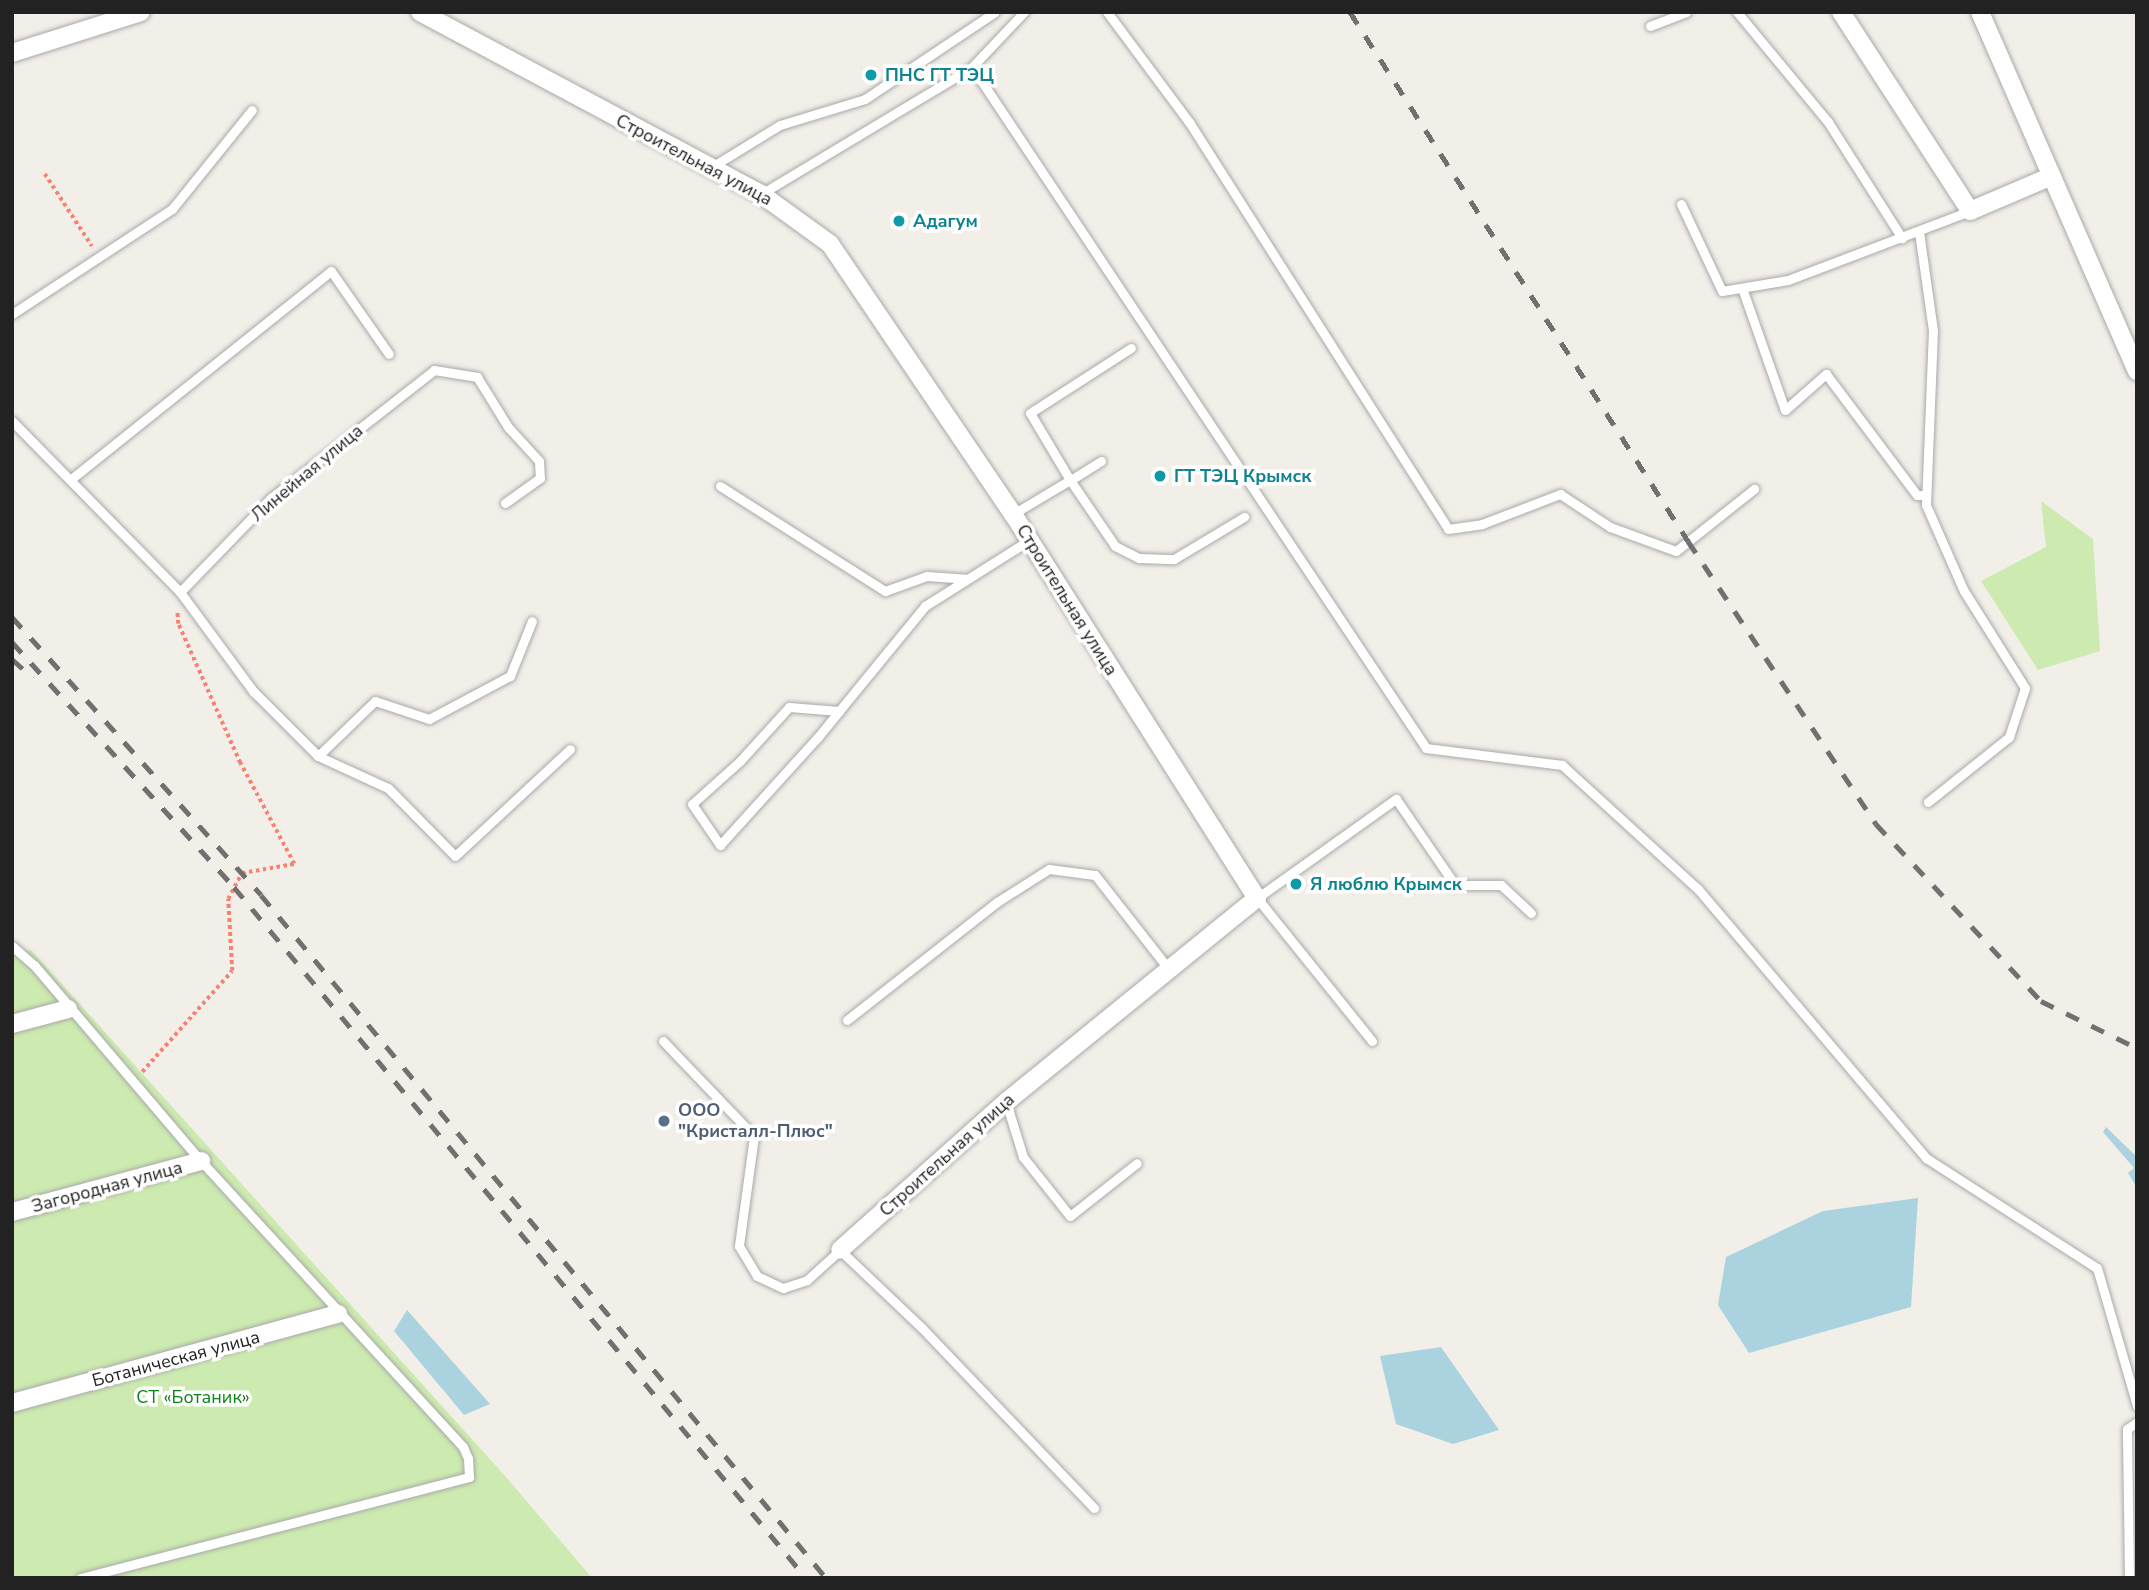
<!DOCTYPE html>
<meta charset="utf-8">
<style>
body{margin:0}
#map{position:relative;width:2149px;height:1590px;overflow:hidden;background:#f2efe9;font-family:"Nunito Sans",sans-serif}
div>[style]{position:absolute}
.grass>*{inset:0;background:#cdebb0}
.water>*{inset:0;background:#aad3df}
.path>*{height:3.5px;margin-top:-1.75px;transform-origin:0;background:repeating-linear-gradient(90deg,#fa8072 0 3.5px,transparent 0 7px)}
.roads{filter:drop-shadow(0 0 2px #a9a9a9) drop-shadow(0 0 2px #a9a9a9)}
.service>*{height:9px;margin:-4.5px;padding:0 4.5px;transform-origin:4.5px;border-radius:4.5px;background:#fff}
.minor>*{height:18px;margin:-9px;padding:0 9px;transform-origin:9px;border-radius:9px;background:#fff}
.rail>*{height:5px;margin-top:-2.5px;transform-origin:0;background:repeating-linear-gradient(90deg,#707070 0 14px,transparent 0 28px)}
.dots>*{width:19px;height:19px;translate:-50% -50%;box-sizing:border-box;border:4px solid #fff;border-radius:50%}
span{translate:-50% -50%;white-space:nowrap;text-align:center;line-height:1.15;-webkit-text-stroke:7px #fff;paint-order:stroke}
.culture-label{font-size:18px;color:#0d838f;font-weight:700}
.left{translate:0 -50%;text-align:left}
.street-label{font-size:18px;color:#222}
.service-label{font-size:18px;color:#4e5e75;font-weight:700}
.park-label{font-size:18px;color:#0c8416}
.frame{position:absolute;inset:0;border:14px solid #222;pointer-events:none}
</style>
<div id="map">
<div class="grass">
<i style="clip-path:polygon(2041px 501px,2093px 539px,2100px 651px,2038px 670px,1981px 581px,2046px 547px)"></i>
<i style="clip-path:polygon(31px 950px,506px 1477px,592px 1578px,12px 1578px,12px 952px)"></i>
</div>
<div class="water">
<i style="clip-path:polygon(2106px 1127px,2137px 1157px,2137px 1188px,2128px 1173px,2134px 1168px,2103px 1132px)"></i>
<i style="clip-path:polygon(1918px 1198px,1911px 1307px,1749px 1353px,1718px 1305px,1726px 1257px,1823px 1211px)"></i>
<i style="clip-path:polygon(407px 1310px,490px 1404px,464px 1415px,394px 1331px)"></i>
<i style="clip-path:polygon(1441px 1347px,1499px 1430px,1453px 1444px,1396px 1424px,1380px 1356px)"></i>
</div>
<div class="path">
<i style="left:45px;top:174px;width:86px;rotate:56.9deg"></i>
<i style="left:142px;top:1072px;width:135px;rotate:-48.3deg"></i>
<i style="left:232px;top:971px;width:72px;rotate:-93.2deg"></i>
<i style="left:228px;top:899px;width:30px;rotate:-62deg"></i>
<i style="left:242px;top:873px;width:53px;rotate:-9.8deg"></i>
<i style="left:294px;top:864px;width:115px;rotate:-118.1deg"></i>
<i style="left:240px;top:763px;width:152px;rotate:-114deg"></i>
<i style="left:178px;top:624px;width:13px;rotate:-94deg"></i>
</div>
<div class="roads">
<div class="service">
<i style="left:1107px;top:12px;width:137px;rotate:53.3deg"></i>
<i style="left:1189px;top:122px;width:482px;rotate:57.5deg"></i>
<i style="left:1448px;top:529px;width:34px;rotate:-8deg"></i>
<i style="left:1482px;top:524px;width:84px;rotate:-21deg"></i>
<i style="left:1560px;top:494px;width:60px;rotate:33.4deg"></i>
<i style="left:1610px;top:527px;width:70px;rotate:20deg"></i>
<i style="left:1676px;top:551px;width:100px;rotate:-38.5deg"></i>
<i style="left:1737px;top:12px;width:143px;rotate:50.4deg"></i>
<i style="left:1828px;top:122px;width:138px;rotate:57.5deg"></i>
<i style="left:1650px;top:26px;width:39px;rotate:-21deg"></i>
<i style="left:972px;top:67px;width:76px;rotate:-46.6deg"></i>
<i style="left:710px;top:168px;width:82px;rotate:-31.6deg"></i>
<i style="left:780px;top:125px;width:89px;rotate:-17deg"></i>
<i style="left:865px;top:99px;width:156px;rotate:-33.8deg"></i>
<i style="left:761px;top:194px;width:246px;rotate:-31deg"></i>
<i style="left:972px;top:67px;width:818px;rotate:56.31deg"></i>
<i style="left:1426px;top:748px;width:137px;rotate:7.1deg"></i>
<i style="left:1562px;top:765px;width:184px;rotate:42.4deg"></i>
<i style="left:1698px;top:889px;width:353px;rotate:49.7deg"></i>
<i style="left:1926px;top:1158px;width:203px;rotate:32.8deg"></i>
<i style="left:2097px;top:1268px;width:144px;rotate:73.8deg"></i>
<i style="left:1681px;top:204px;width:96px;rotate:64.8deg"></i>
<i style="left:1722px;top:291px;width:67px;rotate:-9.5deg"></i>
<i style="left:1788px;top:280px;width:195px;rotate:-20.8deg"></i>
<i style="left:1919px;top:232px;width:99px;rotate:81.9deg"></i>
<i style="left:1933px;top:330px;width:175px;rotate:92.3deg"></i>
<i style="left:1926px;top:505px;width:94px;rotate:66.2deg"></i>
<i style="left:1964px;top:591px;width:115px;rotate:57.8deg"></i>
<i style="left:2025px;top:688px;width:52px;rotate:108.1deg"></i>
<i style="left:2009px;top:737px;width:104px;rotate:141.3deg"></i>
<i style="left:1742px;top:288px;width:129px;rotate:70.6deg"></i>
<i style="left:1785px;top:410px;width:55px;rotate:-41.3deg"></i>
<i style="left:1826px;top:374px;width:151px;rotate:53.1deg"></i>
<i style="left:1917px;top:495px;width:9px"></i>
<i style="left:12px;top:314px;width:191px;rotate:-33.3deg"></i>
<i style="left:172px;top:209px;width:127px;rotate:-51.1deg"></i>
<i style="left:12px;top:421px;width:240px;rotate:45.5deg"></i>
<i style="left:180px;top:592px;width:131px;rotate:-45.9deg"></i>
<i style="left:271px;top:498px;width:207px;rotate:-38.1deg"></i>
<i style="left:434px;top:370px;width:44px;rotate:9.2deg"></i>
<i style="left:477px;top:377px;width:59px;rotate:58.2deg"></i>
<i style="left:508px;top:427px;width:46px;rotate:47.6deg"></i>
<i style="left:539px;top:461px;width:17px;rotate:87deg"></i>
<i style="left:540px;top:478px;width:43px;rotate:144.5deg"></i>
<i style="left:1101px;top:461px;width:36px;rotate:148deg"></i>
<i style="left:1070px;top:480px;width:78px;rotate:-120.8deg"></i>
<i style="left:1030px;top:413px;width:120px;rotate:-32.8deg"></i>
<i style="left:70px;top:480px;width:334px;rotate:-38.7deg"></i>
<i style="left:331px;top:271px;width:101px;rotate:55.1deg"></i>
<i style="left:720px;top:486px;width:196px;rotate:32.5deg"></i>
<i style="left:885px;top:591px;width:45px;rotate:-19.7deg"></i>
<i style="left:927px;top:576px;width:39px;rotate:4deg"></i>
<i style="left:1013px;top:514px;width:66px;rotate:-30.8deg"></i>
<i style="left:1070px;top:480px;width:80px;rotate:55.7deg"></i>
<i style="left:1115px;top:546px;width:27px;rotate:27deg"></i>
<i style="left:1139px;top:558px;width:35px;rotate:2deg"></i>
<i style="left:1174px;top:559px;width:82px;rotate:-31deg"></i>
<i style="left:180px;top:592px;width:123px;rotate:53.6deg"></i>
<i style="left:253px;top:691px;width:92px;rotate:45deg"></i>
<i style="left:318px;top:756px;width:79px;rotate:-44deg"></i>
<i style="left:375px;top:701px;width:57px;rotate:18.4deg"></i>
<i style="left:429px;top:719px;width:92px;rotate:-28deg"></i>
<i style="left:510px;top:676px;width:59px;rotate:-68.2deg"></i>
<i style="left:839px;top:711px;width:50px;rotate:-175.4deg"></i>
<i style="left:789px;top:707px;width:73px;rotate:132.2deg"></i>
<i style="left:740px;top:761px;width:64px;rotate:138.1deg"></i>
<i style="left:692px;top:804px;width:50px;rotate:55.7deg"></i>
<i style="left:720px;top:845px;width:146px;rotate:-47.8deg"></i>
<i style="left:818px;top:737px;width:33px;rotate:-51deg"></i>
<i style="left:839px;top:711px;width:136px;rotate:-50.7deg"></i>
<i style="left:925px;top:606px;width:122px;rotate:-32.3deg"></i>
<i style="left:318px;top:756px;width:77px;rotate:24.6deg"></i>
<i style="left:388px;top:788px;width:95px;rotate:45.4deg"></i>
<i style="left:455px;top:856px;width:157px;rotate:-42.9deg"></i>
<i style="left:12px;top:946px;width:29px;rotate:41deg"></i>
<i style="left:34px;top:965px;width:257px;rotate:49.6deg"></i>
<i style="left:201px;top:1161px;width:388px;rotate:47.5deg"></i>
<i style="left:463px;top:1447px;width:12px;rotate:66deg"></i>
<i style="left:468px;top:1458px;width:19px;rotate:87deg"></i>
<i style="left:469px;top:1477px;width:402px;rotate:165.4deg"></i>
<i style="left:847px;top:1020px;width:191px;rotate:-38.2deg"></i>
<i style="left:997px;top:902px;width:62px;rotate:-32.4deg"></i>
<i style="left:1049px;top:869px;width:46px;rotate:7.4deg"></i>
<i style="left:1095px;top:875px;width:118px;rotate:51.9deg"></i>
<i style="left:663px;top:1041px;width:132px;rotate:46.2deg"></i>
<i style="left:754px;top:1136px;width:111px;rotate:97.8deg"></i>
<i style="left:739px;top:1246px;width:35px;rotate:59deg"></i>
<i style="left:757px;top:1276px;width:29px;rotate:25deg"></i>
<i style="left:783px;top:1288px;width:25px;rotate:-18deg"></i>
<i style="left:807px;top:1280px;width:45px;rotate:-42.3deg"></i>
<i style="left:840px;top:1250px;width:113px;rotate:43.6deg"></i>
<i style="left:922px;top:1328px;width:249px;rotate:46.3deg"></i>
<i style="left:1372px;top:1041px;width:184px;rotate:-128.8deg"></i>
<i style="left:1257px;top:898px;width:171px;rotate:-35.5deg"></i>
<i style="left:1396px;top:799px;width:104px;rotate:55.5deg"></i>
<i style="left:1455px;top:885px;width:46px"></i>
<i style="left:1501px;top:885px;width:41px;rotate:43deg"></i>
<i style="left:1006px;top:1102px;width:58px;rotate:72.8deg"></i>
<i style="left:1023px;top:1157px;width:75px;rotate:51.5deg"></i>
<i style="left:1070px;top:1216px;width:85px;rotate:-38.3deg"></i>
<i style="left:2129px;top:1578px;width:149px;rotate:-90.8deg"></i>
<i style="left:2127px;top:1429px;width:12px;rotate:-35deg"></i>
</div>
<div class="minor">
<i style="left:420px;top:12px;width:387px;rotate:28.1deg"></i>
<i style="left:761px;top:194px;width:85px;rotate:35.9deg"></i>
<i style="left:830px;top:244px;width:326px;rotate:55.9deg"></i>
<i style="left:1013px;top:514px;width:455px;rotate:57.6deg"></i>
<i style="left:1257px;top:898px;width:323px;rotate:140.9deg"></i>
<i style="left:1006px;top:1102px;width:222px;rotate:138.3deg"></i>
<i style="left:1841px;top:12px;width:237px;rotate:57deg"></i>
<i style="left:1970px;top:211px;width:89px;rotate:-23.1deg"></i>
<i style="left:1980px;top:12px;width:392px;rotate:66.4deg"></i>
<i style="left:12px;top:53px;width:135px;rotate:-17.6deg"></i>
<i style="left:12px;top:1024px;width:58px;rotate:-15deg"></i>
<i style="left:12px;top:1212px;width:196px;rotate:-15.1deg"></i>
<i style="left:12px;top:1403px;width:338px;rotate:-15.3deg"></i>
</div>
</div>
<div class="rail">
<i style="left:1350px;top:12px;width:628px;rotate:57.42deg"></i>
<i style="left:1688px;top:541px;width:340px;rotate:56.4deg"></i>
<i style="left:1876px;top:824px;width:242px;rotate:47deg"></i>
<i style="left:2041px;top:1001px;width:107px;rotate:26.1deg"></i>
<i style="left:12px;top:617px;width:373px;rotate:48.1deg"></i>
<i style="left:261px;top:895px;width:886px;rotate:50.4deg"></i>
<i style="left:12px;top:642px;width:331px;rotate:47.8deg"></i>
<i style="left:234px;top:887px;width:897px;rotate:50.38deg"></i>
<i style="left:12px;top:659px;width:28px;rotate:42deg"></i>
</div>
<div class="dots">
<i style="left:871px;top:75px;background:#0f9aa8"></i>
<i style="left:899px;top:221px;background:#0f9aa8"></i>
<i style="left:1160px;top:476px;background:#0f9aa8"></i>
<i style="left:1296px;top:884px;background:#0f9aa8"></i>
<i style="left:664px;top:1121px;background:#5c6f8a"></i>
</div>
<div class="culture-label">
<span class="left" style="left:885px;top:75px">ПНС ГТ ТЭЦ</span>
<span class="left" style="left:913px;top:221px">Адагум</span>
<span class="left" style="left:1174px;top:476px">ГТ ТЭЦ Крымск</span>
<span class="left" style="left:1310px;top:884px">Я люблю Крымск</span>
</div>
<div class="street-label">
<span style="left:694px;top:160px;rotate:28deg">Строительная улица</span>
<span style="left:307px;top:473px;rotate:-40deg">Линейная улица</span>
<span style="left:1067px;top:600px;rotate:58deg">Строительная улица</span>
<span style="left:947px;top:1155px;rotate:-42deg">Строительная улица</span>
<span style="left:107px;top:1187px;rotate:-15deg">Загородная улица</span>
<span style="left:176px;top:1359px;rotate:-15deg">Ботаническая улица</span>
</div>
<div class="service-label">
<span class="left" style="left:678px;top:1121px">ООО<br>"Кристалл-Плюс"</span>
</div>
<div class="park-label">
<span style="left:193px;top:1397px">СТ «Ботаник»</span>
</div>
<div class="frame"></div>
</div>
